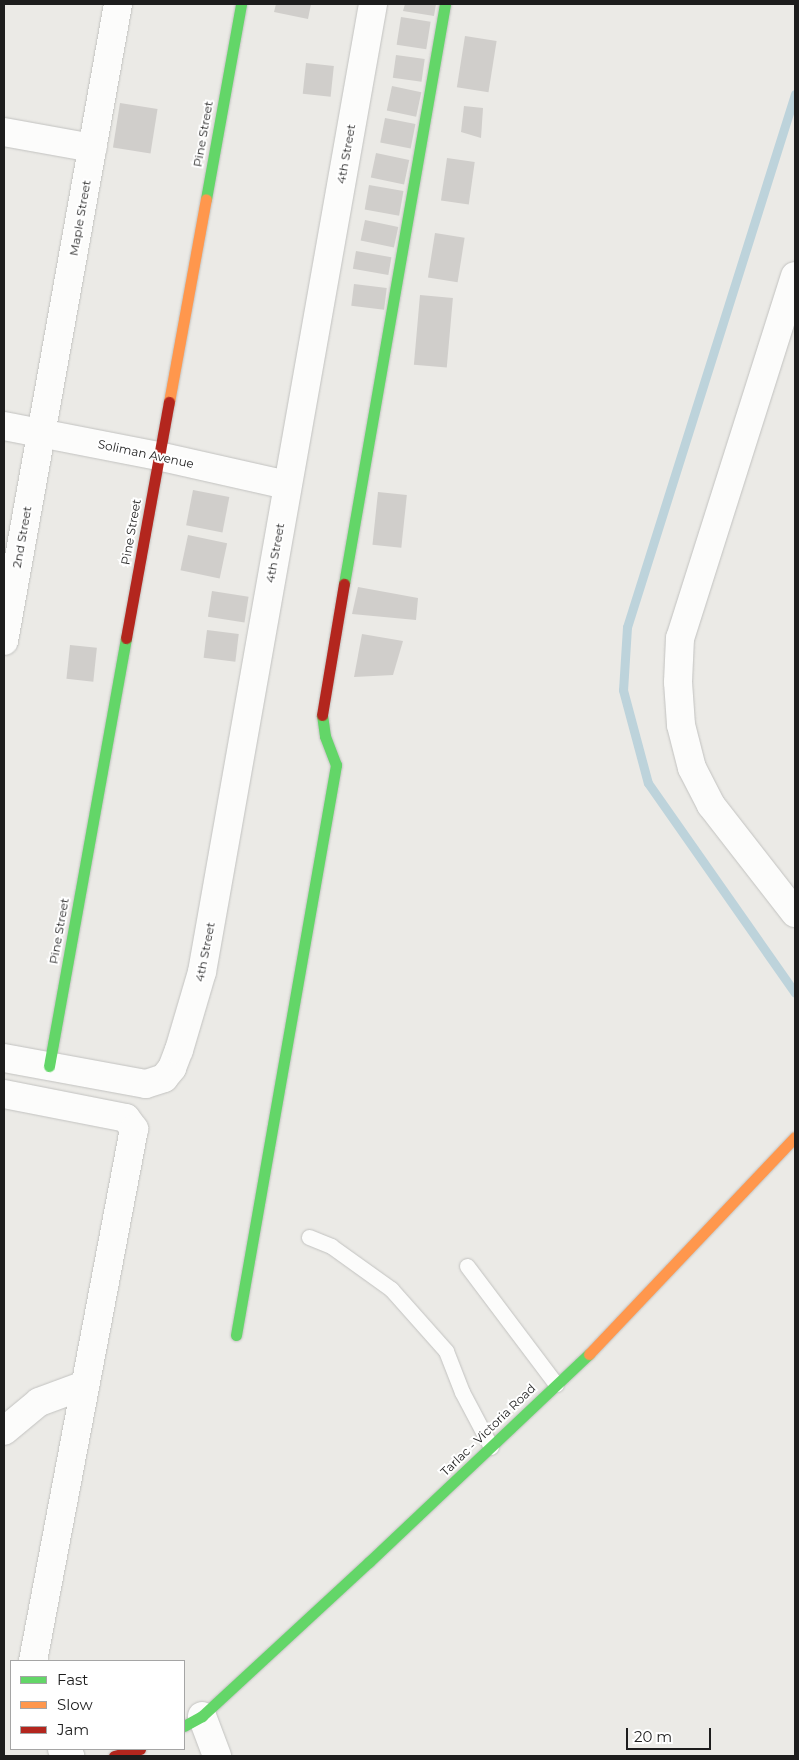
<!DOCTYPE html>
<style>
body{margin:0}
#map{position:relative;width:799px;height:1760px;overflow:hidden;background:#ebeae6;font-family:Montserrat,sans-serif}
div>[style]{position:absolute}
.stream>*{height:9px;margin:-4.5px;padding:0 4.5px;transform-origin:4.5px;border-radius:4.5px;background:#bdd3db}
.building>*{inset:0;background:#d0cecb;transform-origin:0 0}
.roads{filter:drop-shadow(0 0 1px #c2c2c0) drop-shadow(0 0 1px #c2c2c0)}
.lane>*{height:15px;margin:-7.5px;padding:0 7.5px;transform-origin:7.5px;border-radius:7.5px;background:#fcfcfb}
.street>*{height:28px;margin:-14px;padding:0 14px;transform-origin:14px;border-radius:14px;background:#fcfcfb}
.fast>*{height:11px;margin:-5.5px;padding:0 5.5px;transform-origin:5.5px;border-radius:5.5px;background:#63d668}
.slow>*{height:11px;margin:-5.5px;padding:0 5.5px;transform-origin:5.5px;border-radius:5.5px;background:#ff974d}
.jam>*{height:11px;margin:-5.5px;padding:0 5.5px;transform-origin:5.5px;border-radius:5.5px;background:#b3261e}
span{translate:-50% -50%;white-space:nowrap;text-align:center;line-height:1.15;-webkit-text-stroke:4px #fff;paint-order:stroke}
.street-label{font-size:12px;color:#1d1d1d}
.frame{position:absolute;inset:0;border:5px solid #1d1d1d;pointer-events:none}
.legend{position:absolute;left:10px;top:1660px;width:175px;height:90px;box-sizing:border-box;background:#fff;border:1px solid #a5a5a5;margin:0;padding:6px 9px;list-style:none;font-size:15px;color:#1d1d1d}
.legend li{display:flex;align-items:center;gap:10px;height:25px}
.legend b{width:25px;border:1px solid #a5a5a5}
.scale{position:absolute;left:626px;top:1728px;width:85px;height:22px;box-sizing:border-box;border:2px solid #1d1d1d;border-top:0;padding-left:6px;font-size:15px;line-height:18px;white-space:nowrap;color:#1d1d1d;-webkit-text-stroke:4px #fff;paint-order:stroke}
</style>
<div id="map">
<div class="stream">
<i style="left:795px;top:94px;width:559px;rotate:107.49deg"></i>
<i style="left:627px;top:627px;width:63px;rotate:93.6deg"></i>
<i style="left:623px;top:690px;width:96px;rotate:75deg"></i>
<i style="left:648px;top:783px;width:256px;rotate:55deg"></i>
</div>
<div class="building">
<i style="clip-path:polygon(276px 4px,311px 4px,308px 19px,274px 12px)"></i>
<i style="clip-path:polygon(405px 4px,436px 4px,434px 16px,403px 11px)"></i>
<i style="left:401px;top:17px;width:30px;height:28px;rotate:9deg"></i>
<i style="left:465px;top:36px;width:32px;height:52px;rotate:9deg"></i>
<i style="left:396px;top:55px;width:29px;height:23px;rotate:8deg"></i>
<i style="left:306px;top:63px;width:28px;height:31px;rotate:6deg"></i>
<i style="left:392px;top:86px;width:30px;height:25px;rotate:12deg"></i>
<i style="left:120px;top:103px;width:38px;height:45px;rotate:9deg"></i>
<i style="clip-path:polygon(464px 106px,483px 108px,481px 138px,461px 132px)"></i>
<i style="left:385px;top:118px;width:31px;height:25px;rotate:11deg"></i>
<i style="left:376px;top:153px;width:34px;height:25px;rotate:12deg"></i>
<i style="left:447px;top:158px;width:28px;height:43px;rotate:8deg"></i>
<i style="left:369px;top:185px;width:35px;height:25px;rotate:10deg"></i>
<i style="left:365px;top:220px;width:34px;height:21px;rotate:12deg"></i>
<i style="left:435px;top:233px;width:30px;height:45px;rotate:9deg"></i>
<i style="left:356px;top:251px;width:36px;height:18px;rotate:10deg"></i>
<i style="left:354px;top:284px;width:33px;height:22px;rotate:7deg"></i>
<i style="left:420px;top:295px;width:33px;height:70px;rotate:5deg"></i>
<i style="left:193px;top:490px;width:37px;height:36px;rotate:11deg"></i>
<i style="left:378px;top:492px;width:29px;height:53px;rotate:6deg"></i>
<i style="left:188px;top:535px;width:40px;height:36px;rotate:12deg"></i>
<i style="clip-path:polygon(358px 587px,418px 598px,416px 620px,352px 614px)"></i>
<i style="left:212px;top:591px;width:37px;height:26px;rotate:9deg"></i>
<i style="left:207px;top:630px;width:32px;height:28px;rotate:7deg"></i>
<i style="clip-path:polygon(362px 634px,403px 641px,393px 675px,354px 677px)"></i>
<i style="left:70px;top:645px;width:27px;height:34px;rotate:6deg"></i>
</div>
<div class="roads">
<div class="lane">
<i style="left:309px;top:1237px;width:24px;rotate:22deg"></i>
<i style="left:331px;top:1246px;width:74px;rotate:35.6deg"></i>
<i style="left:391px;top:1289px;width:83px;rotate:48.4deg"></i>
<i style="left:446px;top:1351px;width:44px;rotate:68.7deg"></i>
<i style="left:462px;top:1392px;width:62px;rotate:62.2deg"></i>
<i style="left:467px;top:1266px;width:148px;rotate:53deg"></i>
</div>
<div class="street">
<i style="left:4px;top:132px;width:90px;rotate:10.2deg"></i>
<i style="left:795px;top:276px;width:380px;rotate:107.6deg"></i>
<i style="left:680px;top:638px;width:44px;rotate:92.6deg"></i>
<i style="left:678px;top:682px;width:43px;rotate:86deg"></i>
<i style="left:681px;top:725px;width:44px;rotate:75.7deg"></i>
<i style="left:692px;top:768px;width:42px;rotate:62.8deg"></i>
<i style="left:711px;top:805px;width:137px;rotate:52.1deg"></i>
<i style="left:4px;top:426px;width:157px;rotate:11deg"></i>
<i style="left:158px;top:456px;width:132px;rotate:12.7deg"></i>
<i style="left:4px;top:641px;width:647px;rotate:-79.85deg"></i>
<i style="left:4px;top:1058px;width:144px;rotate:10.4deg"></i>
<i style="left:146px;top:1084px;width:19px;rotate:-18deg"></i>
<i style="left:164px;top:1078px;width:13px;rotate:-51deg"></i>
<i style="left:172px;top:1068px;width:19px;rotate:-69deg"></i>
<i style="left:179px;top:1050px;width:81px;rotate:-73.6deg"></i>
<i style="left:202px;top:972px;width:983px;rotate:-79.98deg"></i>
<i style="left:4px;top:1094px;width:124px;rotate:11.1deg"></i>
<i style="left:126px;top:1118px;width:14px;rotate:54deg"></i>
<i style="left:134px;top:1129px;width:542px;rotate:100.75deg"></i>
<i style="left:4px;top:1431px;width:45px;rotate:-39.6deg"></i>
<i style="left:39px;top:1402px;width:49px;rotate:-20.3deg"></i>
<i style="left:202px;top:1716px;width:43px;rotate:69.4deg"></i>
<i style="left:62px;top:1749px;width:11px;rotate:41deg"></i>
</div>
<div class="fast">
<i style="left:206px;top:199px;width:198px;rotate:-79.8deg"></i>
<i style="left:344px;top:584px;width:589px;rotate:-80.12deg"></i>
<i style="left:49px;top:1066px;width:435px;rotate:-79.8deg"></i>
<i style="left:236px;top:1335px;width:579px;rotate:-80.05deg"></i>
<i style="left:336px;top:765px;width:31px;rotate:-111deg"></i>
<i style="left:325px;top:736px;width:21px;rotate:-98deg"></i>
<i style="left:184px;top:1726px;width:21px;rotate:-29deg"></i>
<i style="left:202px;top:1716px;width:227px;rotate:-42.7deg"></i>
<i style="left:369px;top:1562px;width:303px;rotate:-43.4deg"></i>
</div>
<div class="slow">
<i style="left:169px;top:402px;width:206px;rotate:-79.7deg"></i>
<i style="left:589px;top:1354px;width:299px;rotate:-46.5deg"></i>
</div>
<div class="jam">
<i style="left:126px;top:638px;width:240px;rotate:-79.7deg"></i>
<i style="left:322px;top:715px;width:133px;rotate:-80.5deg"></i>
<i style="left:114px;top:1756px;width:27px;rotate:-15deg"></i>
</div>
</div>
<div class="street-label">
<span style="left:203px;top:134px;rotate:-80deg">Pine Street</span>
<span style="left:346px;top:154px;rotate:-80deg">4th Street</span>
<span style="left:80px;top:218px;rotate:-80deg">Maple Street</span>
<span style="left:146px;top:454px;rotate:12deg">Soliman Avenue</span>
<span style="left:131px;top:532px;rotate:-80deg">Pine Street</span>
<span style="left:22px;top:537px;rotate:-80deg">2nd Street</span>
<span style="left:275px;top:553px;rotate:-80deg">4th Street</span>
<span style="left:59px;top:931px;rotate:-80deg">Pine Street</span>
<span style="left:205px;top:952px;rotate:-79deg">4th Street</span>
<span style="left:488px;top:1430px;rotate:-44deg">Tarlac - Victoria Road</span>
</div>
<div class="frame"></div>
<ul class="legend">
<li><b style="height:6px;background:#63d668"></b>Fast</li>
<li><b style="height:6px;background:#ff974d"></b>Slow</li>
<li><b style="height:6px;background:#b3261e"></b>Jam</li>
</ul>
<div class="scale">20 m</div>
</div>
